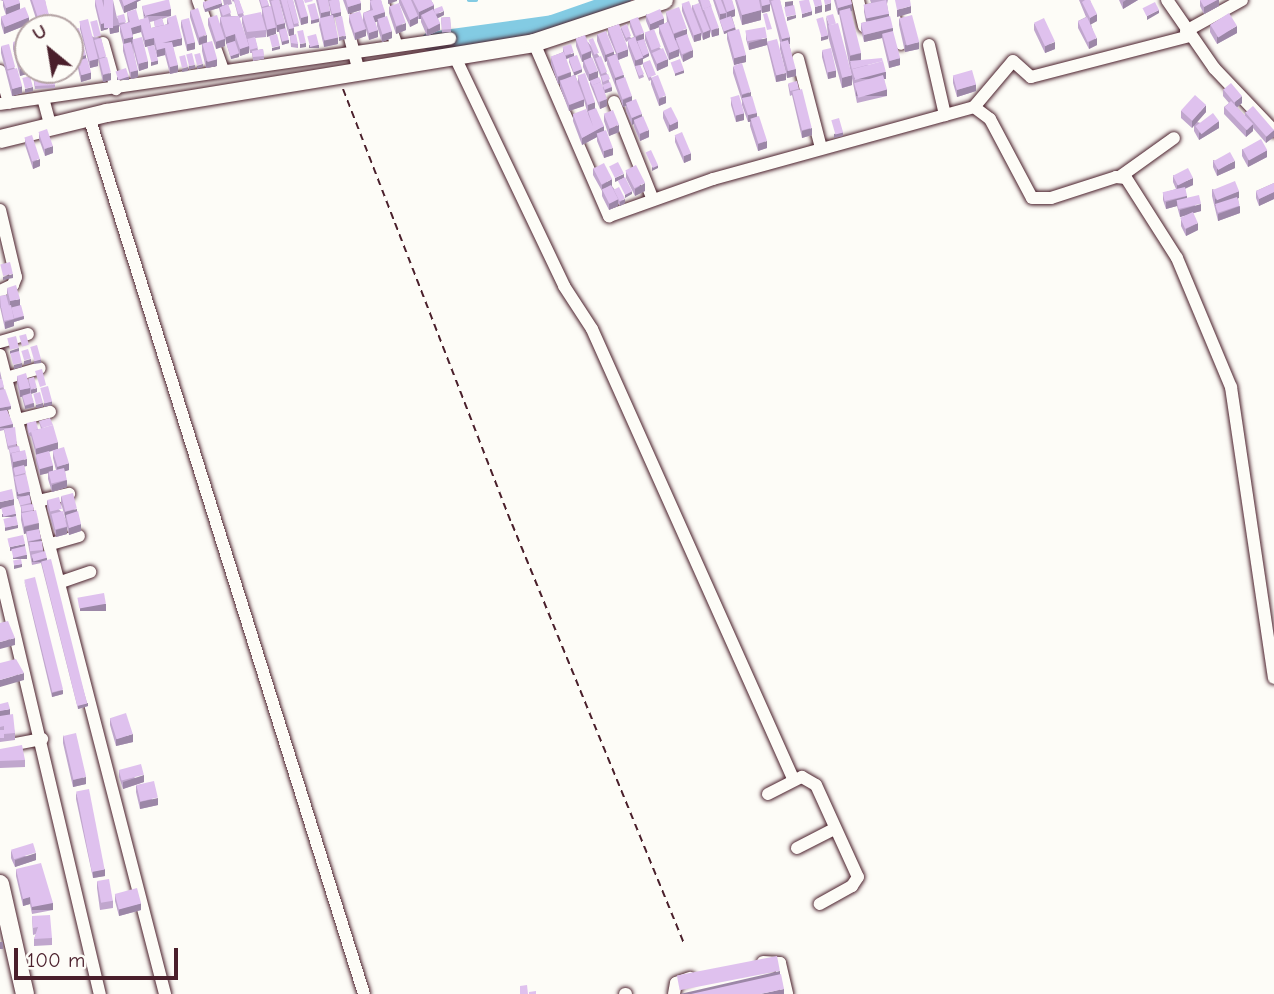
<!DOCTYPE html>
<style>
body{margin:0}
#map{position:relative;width:1274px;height:994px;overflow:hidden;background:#fdfcf7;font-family:"Comic Neue",sans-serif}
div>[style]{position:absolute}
.stream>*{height:3.5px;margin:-1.75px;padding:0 1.75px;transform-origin:1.75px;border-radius:1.75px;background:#83cbe3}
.river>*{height:19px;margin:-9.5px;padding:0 9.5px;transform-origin:9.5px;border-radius:9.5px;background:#83cbe3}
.path>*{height:2px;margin-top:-1px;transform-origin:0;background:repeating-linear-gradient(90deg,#4a1f2b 0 7px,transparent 0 12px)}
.roads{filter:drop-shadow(0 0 2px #4a1f2b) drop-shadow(0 0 2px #4a1f2b)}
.street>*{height:12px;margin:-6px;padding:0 6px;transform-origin:6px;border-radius:6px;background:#fdfcf7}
.secondary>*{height:18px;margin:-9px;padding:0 9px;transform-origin:9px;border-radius:9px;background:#fdfcf7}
.wall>*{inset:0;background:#c0a6cd;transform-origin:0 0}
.shaded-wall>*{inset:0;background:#9c87a7;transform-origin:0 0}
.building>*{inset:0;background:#dfc1ee;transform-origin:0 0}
span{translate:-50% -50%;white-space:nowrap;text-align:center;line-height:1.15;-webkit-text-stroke:6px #fdfcf7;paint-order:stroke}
.north{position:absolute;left:14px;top:14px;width:70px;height:70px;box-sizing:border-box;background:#fdfcf7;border:2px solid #b5a4a5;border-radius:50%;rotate:330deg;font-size:19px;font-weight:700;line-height:28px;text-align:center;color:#4a1f2b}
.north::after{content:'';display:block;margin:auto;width:24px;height:32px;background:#4a1f2b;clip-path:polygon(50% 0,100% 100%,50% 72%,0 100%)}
.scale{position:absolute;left:14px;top:948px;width:164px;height:32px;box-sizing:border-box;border:4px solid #4a1f2b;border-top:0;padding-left:9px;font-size:21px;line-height:24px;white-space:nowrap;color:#4a1f2b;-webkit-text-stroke:5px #fdfcf7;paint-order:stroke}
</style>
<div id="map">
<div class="stream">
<i style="left:469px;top:0;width:7px"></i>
</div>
<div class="river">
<i style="left:430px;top:41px;width:123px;rotate:-7.9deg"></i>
<i style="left:552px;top:24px;width:73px;rotate:-19.2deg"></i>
</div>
<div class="path">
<i style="left:343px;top:89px;width:467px;rotate:68.8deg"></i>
<i style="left:512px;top:524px;width:454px;rotate:67.7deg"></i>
</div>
<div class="roads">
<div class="street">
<i style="left:198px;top:0;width:74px;rotate:70.3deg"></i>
<i style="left:340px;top:0;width:74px;rotate:75.2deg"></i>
<i style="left:382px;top:0;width:46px;rotate:72.3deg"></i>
<i style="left:858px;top:0;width:27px;rotate:77deg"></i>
<i style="left:890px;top:0;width:45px;rotate:76deg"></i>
<i style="left:1167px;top:0;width:83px;rotate:55.3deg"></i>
<i style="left:1214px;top:68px;width:87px;rotate:46.4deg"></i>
<i style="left:1186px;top:31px;width:64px;rotate:-29deg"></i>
<i style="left:103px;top:43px;width:48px;rotate:74.2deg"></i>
<i style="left:534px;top:43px;width:189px;rotate:66.6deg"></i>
<i style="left:609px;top:216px;width:110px;rotate:-19.6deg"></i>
<i style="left:713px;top:179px;width:271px;rotate:-15.4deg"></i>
<i style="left:974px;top:107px;width:60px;rotate:-49.7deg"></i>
<i style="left:1013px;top:61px;width:24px;rotate:42deg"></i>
<i style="left:1031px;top:77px;width:164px;rotate:-14.5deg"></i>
<i style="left:929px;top:45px;width:72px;rotate:77.1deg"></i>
<i style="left:455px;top:57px;width:254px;rotate:64.5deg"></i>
<i style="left:564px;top:286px;width:51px;rotate:56.9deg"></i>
<i style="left:592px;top:329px;width:494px;rotate:65.9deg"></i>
<i style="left:798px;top:59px;width:92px;rotate:75.5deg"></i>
<i style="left:0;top:71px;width:33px;rotate:74deg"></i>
<i style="left:43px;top:98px;width:30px;rotate:75deg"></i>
<i style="left:614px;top:102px;width:105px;rotate:68.3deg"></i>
<i style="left:0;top:104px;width:455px;rotate:-8.3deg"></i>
<i style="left:974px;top:107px;width:20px;rotate:37deg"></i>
<i style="left:990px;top:119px;width:89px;rotate:62deg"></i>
<i style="left:1032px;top:198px;width:19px"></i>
<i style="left:1051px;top:198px;width:68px;rotate:-17.9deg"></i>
<i style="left:1116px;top:177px;width:10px;rotate:6deg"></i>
<i style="left:1126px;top:178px;width:95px;rotate:57.5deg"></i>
<i style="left:1177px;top:258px;width:140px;rotate:67.3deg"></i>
<i style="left:1231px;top:387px;width:294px;rotate:81.6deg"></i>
<i style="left:89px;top:117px;width:919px;rotate:72.59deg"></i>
<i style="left:1121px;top:176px;width:65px;rotate:-35.6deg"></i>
<i style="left:0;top:210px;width:69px;rotate:76.6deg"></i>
<i style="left:16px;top:277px;width:9px;rotate:111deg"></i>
<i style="left:13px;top:285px;width:14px;rotate:155deg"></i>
<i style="left:0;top:342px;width:29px;rotate:-16deg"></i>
<i style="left:0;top:355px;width:660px;rotate:75.52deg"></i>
<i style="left:6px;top:378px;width:35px;rotate:-16deg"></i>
<i style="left:17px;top:420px;width:34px;rotate:-14deg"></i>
<i style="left:38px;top:501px;width:32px;rotate:-13deg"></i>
<i style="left:51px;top:544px;width:29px;rotate:-16deg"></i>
<i style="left:0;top:572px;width:434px;rotate:76.7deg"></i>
<i style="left:61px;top:582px;width:31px;rotate:-19deg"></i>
<i style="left:0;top:747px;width:43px;rotate:-10.8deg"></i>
<i style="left:768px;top:794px;width:38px;rotate:-27deg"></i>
<i style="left:802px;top:777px;width:16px;rotate:30deg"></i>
<i style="left:816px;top:785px;width:101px;rotate:65.5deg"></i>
<i style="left:858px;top:877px;width:11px;rotate:124deg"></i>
<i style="left:852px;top:886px;width:37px;rotate:151deg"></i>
<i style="left:797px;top:848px;width:42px;rotate:-27.2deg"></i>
<i style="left:763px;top:962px;width:17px;rotate:3deg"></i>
<i style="left:780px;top:963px;width:32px;rotate:77deg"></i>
<i style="left:625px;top:994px;width:1px"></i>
<i style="left:674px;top:994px;width:11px;rotate:-80deg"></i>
<i style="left:676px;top:983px;width:15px;rotate:-20deg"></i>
</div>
<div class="secondary">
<i style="left:0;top:139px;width:110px;rotate:-13.7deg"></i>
<i style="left:107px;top:113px;width:433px;rotate:-9.3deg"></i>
<i style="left:534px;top:43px;width:137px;rotate:-18.3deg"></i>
<i style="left:0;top:884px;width:113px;rotate:77.2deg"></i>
</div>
</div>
<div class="wall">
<i style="clip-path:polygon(0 0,19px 0,20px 9px,29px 24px,4px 34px,1px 24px,1px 17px,6px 15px,3px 6px,3px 1px)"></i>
<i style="clip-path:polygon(30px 0,45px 0,49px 22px,38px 25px)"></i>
<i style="clip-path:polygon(evenodd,95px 0,113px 0,117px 18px,126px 23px,128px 22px,127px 12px,139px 20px,144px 19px,142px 6px,171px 16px,162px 19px,164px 25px,167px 24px,167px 18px,182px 45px,173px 47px,178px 72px,170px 74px,165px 55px,157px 57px,154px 45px,145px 47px,141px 32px,133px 34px,133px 40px,148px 68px,139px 71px,133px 48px,138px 77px,131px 79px,123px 51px,123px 44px,120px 32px,120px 27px,119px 26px,119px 32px,110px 34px,108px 23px,108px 29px,101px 31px,95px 6px,95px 0,154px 21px,155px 27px,151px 28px,150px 22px,154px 21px)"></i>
<i style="clip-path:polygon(119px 0,141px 0,137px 2px,137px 8px,124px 13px)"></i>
<i style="clip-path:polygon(evenodd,223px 0,231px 0,232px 4px,228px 5px,231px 16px,238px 16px,234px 1px,233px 2px,232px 0,239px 0,244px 16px,262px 15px,262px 10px,259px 0,267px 0,269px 6px,271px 7px,269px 0,279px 0,289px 43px,282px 45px,279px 32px,277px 32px,276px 28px,267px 37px,266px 30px,266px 37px,255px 38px,258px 50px,263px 49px,264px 59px,253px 61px,252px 53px,250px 53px,249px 47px,249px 53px,240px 56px,239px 54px,239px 57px,231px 59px,225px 39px,225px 46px,216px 49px,208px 25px,208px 18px,220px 24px,220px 17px,221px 17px,219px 8px,205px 12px,203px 6px,203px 2px,222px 5px,224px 5px,223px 0,242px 17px,242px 23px,247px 42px,239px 18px,242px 17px)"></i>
<i style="clip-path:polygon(279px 0,293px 0,299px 26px,294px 27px,294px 35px,298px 44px,298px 48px,291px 47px,290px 36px,289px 36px)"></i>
<i style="clip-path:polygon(294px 0,303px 0,308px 23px,301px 25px)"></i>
<i style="clip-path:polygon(316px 0,328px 0,330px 15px,331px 15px,328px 0,339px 0,341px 16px,334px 17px,338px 44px,324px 47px,319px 25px,320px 17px)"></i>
<i style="clip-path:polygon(343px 0,360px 0,361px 10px,348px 14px)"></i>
<i style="clip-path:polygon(370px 0,381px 0,385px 17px,392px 38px,382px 42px,377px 26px,377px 21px,375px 22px,378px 37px,369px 40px,366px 30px,366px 36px,355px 40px,349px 22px,349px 15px,363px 20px,363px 13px,370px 10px)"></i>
<i style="clip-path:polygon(399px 0,411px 0,412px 3px,411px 0,431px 0,434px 5px,434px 10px,444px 15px,438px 18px,440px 30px,427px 36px,421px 22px,421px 19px,418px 19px,418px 23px,410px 27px,399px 3px)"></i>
<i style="clip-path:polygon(698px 0,709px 0,719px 35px,712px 37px,710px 31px,710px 37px,703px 40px,701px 34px,701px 40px,694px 42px,682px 11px,682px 4px,692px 11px,692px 5px,701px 9px)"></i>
<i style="clip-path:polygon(713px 0,732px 0,735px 16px,732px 17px,746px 62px,734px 65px,727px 39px,727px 33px,724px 34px)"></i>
<i style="clip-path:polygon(735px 0,780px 0,796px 76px,787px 78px,780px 49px,780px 42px,771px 6px,770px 4px,770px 11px,762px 13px,761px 11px,761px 20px,742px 25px)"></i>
<i style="clip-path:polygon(834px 0,851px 0,851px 11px,861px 60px,886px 79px,884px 79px,887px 96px,857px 103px,839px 14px,838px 15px)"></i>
<i style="clip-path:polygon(870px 0,888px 0,887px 4px,889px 16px,900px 65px,889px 68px,882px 38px,864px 42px,861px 30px,861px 23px,866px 22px,864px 12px,864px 5px,871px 3px)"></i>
<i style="clip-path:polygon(1079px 0,1090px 0,1097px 21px,1091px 24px,1097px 45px,1089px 49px,1078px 28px,1078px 21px,1086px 17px)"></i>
<i style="clip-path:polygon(1119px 0,1138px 0,1123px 9px)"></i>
<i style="clip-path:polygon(1200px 0,1219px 0,1219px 6px,1204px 14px,1200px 6px)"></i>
<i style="clip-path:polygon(389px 6px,406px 30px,396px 34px,389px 13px)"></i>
<i style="clip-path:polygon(190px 10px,207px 42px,217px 66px,206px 68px,202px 51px,202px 44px,199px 45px,190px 17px)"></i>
<i style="clip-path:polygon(666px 12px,687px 34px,693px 57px,683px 62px,679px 52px,679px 56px,669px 60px,659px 33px,659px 27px,650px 31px,646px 21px,646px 14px,664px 24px,667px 22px)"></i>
<i style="clip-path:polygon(826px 16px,852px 85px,842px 88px,828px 36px)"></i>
<i style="left:450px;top:17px;width:15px;height:9px;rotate:86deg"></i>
<i style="clip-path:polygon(899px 18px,919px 49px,905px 52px,899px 25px)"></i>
<i style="clip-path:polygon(181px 20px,195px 49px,187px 51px,181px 27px)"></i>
<i style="clip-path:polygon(630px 20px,644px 39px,649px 56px,643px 59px,643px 64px,640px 65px,644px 77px,639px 79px,628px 47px,628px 41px,626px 42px,621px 30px,621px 27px,631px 38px,634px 37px,630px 27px)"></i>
<i style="clip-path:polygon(80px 22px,93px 37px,101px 38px,111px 80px,103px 82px,98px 59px,98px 66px,90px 68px,80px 29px)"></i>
<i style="clip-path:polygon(1034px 23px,1055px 49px,1045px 53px,1034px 30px)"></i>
<i style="clip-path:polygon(1210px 25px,1237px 33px,1217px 44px,1210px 32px)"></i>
<i style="clip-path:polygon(608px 28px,628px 56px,618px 60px,632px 101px,642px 117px,649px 137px,640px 141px,634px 127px,634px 124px,632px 125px,626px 111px,626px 106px,623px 107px,607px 64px,607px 61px,605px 62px,597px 41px,597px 34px,614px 54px,616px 54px,608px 35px)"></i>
<i style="clip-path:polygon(70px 30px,86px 58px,91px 79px,81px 82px,77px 64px,75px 65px,70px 44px)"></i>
<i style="clip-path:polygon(746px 32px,767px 41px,786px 80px,776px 82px,767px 45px,749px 50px,746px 39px)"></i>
<i style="clip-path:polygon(645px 33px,661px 49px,668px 66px,657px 71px,645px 40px)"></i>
<i style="clip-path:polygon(evenodd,576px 39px,588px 42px,599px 56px,607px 74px,612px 91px,605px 93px,607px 106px,600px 109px,590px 84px,590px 81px,589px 81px,583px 67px,583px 61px,582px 62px,576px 46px,576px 39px,591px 52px,601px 78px,603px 88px,598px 78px,591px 57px,591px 52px)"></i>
<i style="clip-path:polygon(13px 42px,30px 70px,30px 73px,20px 76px,13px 49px)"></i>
<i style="clip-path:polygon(1px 46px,15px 69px,22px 93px,12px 96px,1px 53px)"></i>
<i style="clip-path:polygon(evenodd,563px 47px,574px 56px,582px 72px,575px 75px,578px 82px,578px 76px,595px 108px,613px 155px,604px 158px,597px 141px,597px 137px,582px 145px,573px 121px,573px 114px,588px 115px,584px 100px,584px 106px,569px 111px,560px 87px,560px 83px,558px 84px,551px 64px,551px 57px,563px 52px,563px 47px,569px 58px,569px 62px,574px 75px,571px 76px,566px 59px,569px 58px)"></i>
<i style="clip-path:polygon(822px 50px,836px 77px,828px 79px,822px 57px)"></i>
<i style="clip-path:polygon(643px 63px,666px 103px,659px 106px,651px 84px,651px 80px,649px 81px,643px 66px)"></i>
<i style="clip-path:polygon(733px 66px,751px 96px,767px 148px,758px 151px,750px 126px,750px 122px,748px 122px,742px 105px,742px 101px,733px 73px)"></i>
<i style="clip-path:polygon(32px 70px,55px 85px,55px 88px,35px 89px)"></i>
<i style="clip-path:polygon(953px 76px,976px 91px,957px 97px,953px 83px)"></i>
<i style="clip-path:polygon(788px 84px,799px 89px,812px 135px,802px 138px,792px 95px,790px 96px)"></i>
<i style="clip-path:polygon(1223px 89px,1242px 103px,1237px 107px,1245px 116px,1245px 112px,1274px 130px,1266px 143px,1253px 128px,1253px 131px,1246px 137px,1224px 114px,1224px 107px,1229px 103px,1223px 96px)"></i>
<i style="clip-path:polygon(731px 98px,744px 120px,736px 122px,731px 105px)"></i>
<i style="clip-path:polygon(663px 111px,678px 128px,669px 132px,663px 118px)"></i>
<i style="clip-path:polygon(1181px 111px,1206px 112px,1197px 122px,1219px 128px,1199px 140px,1194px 131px,1194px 125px,1192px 128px,1181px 118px)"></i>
<i style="clip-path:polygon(604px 114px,619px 132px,609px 136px,604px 121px)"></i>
<i style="clip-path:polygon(39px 132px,53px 153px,45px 156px,39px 139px)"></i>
<i style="clip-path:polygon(675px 135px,691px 160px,684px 163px,675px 142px)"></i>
<i style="clip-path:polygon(25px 138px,40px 166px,33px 169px,25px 145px)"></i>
<i style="clip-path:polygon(1242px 149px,1267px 157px,1248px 167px,1242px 156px)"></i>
<i style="clip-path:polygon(1213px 160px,1235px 168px,1217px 176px,1213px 167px)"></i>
<i style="clip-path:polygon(593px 168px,612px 186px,625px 203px,620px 206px,618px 203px,618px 206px,609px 210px,602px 196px,602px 191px,593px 175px)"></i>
<i style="clip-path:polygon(626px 171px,645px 191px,635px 196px,626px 178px)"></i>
<i style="clip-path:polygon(1173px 175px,1193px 185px,1185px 189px,1187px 198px,1201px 211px,1193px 213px,1198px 230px,1186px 236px,1181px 226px,1181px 219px,1188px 215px,1180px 217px,1177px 206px,1166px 209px,1163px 200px,1163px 193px,1176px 189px,1173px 182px)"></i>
<i style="clip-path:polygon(1274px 183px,1274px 199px,1259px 206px,1256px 198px,1256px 191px)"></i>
<i style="clip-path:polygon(1212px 189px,1239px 198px,1238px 198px,1240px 213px,1218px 221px,1212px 196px)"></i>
<i style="clip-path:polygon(7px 288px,20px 305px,24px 319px,14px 322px,14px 326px,5px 329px,0 307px,0 296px,7px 295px)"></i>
<i style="clip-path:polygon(0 371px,4px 389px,11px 409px,7px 410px,13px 427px,17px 447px,20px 451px,27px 466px,24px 466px,30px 496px,31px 505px,39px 529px,43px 551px,88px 706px,78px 709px,41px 563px,32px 565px,26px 533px,24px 534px,21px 520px,21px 508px,18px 499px,17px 499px,9px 449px,8px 450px,4px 430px,0 431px)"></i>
<i style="clip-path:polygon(17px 376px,28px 380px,37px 392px,31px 393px,34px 407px,25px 409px,22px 397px,20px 397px,17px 383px)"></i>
<i style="clip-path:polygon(39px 421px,58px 449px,49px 452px,53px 471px,56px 470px,53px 458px,53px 451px,69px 470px,65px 471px,67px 487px,52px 492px,48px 479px,48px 473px,40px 475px,36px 462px,36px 455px,31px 436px,29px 436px,27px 427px,27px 423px,38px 429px,41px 429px)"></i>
<i style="clip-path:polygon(61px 496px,77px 512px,81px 531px,69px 535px,67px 527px,67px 534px,56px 537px,47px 507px,47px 500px,62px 512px,66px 521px,61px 503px)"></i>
<i style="clip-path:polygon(24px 580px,63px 694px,52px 697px)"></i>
<i style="clip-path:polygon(0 704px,10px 715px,15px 733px,15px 740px,0 742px)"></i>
<i style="clip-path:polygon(110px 718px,133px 742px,116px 746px,110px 725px)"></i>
<i style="clip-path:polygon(63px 735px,86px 784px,73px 787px,63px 743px)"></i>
<i style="clip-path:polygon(0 749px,25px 760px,25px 767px,0 768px)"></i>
<i style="clip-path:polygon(119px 770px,144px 782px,123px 789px,119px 777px)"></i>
<i style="clip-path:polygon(136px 785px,158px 805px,140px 809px,136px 792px)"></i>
<i style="clip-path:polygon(76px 792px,105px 876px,93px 878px,76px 799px)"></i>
<i style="clip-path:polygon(11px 851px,36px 860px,15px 867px,11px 858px)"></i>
<i style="clip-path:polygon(16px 869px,53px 910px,32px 914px,30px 904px,23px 906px,16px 876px)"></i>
<i style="clip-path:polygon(97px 881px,113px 901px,113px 908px,100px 910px,97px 888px)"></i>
<i style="clip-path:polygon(115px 894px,141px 910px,119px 916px,115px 901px)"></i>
<i style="clip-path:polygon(32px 916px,52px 938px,52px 945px,34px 946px,34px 939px,36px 934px,33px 935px)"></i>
</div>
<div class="shaded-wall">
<i style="clip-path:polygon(137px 0,141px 0,137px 2px,137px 8px,124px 13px,124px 6px)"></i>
<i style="clip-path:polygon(388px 0,397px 0,397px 1px,388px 4px)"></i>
<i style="clip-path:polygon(1126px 0,1138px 0,1123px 9px,1123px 2px)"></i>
<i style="clip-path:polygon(1217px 0,1219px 0,1219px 6px,1204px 14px,1204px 7px)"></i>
<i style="clip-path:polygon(793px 1px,793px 8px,785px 9px,785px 2px)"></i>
<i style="clip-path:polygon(20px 3px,20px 10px,6px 15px,6px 8px)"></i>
<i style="clip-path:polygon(222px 3px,222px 7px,205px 12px,205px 9px)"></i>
<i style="clip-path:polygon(361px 3px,361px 10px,348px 14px,348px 7px)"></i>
<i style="clip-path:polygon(831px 3px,831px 10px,825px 12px,825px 5px)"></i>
<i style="clip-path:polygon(770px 4px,770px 11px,762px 13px,762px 6px)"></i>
<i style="clip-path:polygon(852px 4px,852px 11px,840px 14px,839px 11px,839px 14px,838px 15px,838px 8px)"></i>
<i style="clip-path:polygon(434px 5px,434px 12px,421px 15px,421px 19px,419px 19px,419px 12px)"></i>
<i style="clip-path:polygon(822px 5px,822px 12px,815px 14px,815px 7px)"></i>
<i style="clip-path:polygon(911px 6px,911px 13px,897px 17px,897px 10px)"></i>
<i style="left:171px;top:9px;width:7px;height:27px;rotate:90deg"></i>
<i style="clip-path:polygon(735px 9px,735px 16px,727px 19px,727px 12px)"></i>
<i style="clip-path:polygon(761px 10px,761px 20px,742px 25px,742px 15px)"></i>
<i style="clip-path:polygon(1159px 10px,1159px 13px,1147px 20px,1147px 16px)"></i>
<i style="clip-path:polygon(330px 11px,330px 18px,321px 20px,321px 13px)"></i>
<i style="clip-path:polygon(444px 11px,444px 15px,436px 19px,436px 15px)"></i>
<i style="clip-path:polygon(812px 11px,812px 15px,802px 18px,802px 14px)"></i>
<i style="clip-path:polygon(341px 12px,341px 16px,332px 18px,332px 14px)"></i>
<i style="clip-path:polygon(385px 12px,385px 19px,373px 23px,373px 16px)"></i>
<i style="clip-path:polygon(726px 13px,726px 20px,720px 21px,720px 14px)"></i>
<i style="left:889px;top:14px;width:7px;height:23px;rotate:90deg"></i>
<i style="clip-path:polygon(1097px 14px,1097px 21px,1090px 25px,1090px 18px)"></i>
<i style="clip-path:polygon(49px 15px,49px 22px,38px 25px,38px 18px)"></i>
<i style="clip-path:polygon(796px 15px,796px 18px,787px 21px,787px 17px)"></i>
<i style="clip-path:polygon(308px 16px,308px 23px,301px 25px,301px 18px)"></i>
<i style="clip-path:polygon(418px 16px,418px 23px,410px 27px,410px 20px)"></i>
<i style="clip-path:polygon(29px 17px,29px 24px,4px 34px,4px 27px)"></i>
<i style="clip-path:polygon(319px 18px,319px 22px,311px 24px,311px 20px)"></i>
<i style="clip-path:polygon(664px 18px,664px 25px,650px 31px,650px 24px)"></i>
<i style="clip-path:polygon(108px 22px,108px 29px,101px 31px,101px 24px)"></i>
<i style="clip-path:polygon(285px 23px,285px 30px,277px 32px,277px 25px)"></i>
<i style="clip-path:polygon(406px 23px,406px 30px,396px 34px,396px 27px)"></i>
<i style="clip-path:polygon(440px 23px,440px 30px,427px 36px,427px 29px)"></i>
<i style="clip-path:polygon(119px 25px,119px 32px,110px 34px,110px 27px)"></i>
<i style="clip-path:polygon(141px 25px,141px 32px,131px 35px,131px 28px)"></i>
<i style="clip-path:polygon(1237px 26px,1237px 33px,1217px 44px,1217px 37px)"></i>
<i style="clip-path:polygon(276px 27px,276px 34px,267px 37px,267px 30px)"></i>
<i style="clip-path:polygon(735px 27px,735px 30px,724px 34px,724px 31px)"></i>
<i style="clip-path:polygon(294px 28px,294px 35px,289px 36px,289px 29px)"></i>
<i style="clip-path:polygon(719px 28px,719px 35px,712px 37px,712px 30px)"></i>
<i style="clip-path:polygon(893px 28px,893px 35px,882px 34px,882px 38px,864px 42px,864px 35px)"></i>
<i style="clip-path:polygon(366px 29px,366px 36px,355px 40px,355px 33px)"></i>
<i style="clip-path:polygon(687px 29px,687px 36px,674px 41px,674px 34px)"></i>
<i style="clip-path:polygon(378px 30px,378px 37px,369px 40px,369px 33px)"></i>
<i style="clip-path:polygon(710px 30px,710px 37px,703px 40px,703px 33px)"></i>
<i style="clip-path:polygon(392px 31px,392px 38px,382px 42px,382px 35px)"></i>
<i style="clip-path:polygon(644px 33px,644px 40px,636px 44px,636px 37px)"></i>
<i style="clip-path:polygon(701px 33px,701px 40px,694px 42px,694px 35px)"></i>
<i style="clip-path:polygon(235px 34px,235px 41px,226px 44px,226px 37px)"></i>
<i style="clip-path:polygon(207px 35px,207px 43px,199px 45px,199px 38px)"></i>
<i style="clip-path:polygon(828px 35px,828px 39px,821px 41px,821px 37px)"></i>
<i style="clip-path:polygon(346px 36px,346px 39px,339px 41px,339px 37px)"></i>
<i style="clip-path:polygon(133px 37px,133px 43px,132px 40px,132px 44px,124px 46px,124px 39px)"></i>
<i style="clip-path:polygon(338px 37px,338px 44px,324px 47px,324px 40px)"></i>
<i style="clip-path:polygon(790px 37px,790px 44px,782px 46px,782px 39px)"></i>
<i style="clip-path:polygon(154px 38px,154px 45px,145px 47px,145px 40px)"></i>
<i style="clip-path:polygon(182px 38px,182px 45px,165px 49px,165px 55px,157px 57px,157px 50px,162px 43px)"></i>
<i style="clip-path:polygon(767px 38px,767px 45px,749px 50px,749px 43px)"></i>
<i style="clip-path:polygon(1097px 38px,1097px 45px,1089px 49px,1089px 42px)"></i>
<i style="clip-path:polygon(225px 39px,225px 46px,216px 49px,216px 42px)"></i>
<i style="clip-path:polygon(289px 40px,289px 43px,282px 45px,282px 42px)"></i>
<i style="clip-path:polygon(195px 42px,195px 49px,187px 51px,187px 44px)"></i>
<i style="clip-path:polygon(919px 42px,919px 49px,905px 52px,905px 45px)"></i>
<i style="clip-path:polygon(1055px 42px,1055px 49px,1045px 53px,1045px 46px)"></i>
<i style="clip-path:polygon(306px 43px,306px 47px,300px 48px,300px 44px)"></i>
<i style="left:319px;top:45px;width:3px;height:10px;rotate:90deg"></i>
<i style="clip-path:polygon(249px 46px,249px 53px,240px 56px,240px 49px)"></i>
<i style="clip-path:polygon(280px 46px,280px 49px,272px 51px,272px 48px)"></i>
<i style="clip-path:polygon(628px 49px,628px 56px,618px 60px,618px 53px)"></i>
<i style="clip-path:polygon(679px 49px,679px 56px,669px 60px,669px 53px)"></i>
<i style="clip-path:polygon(693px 50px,693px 57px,683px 62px,683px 55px)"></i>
<i style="clip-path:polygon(591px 51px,591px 58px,582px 62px,582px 55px)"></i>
<i style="clip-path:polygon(614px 51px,614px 58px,607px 57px,607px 61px,605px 62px,605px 55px)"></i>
<i style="clip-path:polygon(239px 53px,239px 57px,231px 59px,231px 56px)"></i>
<i style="clip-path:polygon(574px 53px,574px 56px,566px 59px,566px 56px)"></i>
<i style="clip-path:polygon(649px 53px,649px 56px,643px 59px,643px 64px,635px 67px,635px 60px)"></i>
<i style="clip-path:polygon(861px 53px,861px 60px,850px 63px,850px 56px)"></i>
<i style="clip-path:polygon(86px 55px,86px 62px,77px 60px,77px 64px,75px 65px,75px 58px)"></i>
<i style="clip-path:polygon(746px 55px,746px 62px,734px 65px,734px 58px)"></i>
<i style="clip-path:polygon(900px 58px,900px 65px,889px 68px,889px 61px)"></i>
<i style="clip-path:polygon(98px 59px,98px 66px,90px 68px,90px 61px)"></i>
<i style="clip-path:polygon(217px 59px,217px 66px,206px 68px,206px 61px)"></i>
<i style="clip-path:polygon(668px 59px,668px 66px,657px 71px,657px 64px)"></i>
<i style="clip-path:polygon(158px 60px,158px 64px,151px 66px,151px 62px)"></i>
<i style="clip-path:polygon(148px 61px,148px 68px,139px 71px,139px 64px)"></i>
<i style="clip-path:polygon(203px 64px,203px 67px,197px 69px,197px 66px)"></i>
<i style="clip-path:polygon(178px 65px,178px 72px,170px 74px,170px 67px)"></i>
<i style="clip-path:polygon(195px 65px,195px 68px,189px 70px,189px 66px)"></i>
<i style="clip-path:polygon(28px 67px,28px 70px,30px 70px,30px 73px,20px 76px,20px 69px)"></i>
<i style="clip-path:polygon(188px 67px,188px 71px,182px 72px,182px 69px)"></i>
<i style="clip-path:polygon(582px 69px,582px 72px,574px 76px,574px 72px)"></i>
<i style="clip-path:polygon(796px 69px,796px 76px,787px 78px,787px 71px)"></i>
<i style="clip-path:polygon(138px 70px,138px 77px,131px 79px,131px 72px)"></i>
<i style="clip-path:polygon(684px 70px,684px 73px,675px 76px,675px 73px)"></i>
<i style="clip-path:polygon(836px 70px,836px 77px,828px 79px,828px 72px)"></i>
<i style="clip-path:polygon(598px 71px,598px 78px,589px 81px,589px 74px)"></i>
<i style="clip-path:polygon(91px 72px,91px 79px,81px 82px,81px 75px)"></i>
<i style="clip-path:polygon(571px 72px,571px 79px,560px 80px,560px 83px,558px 84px,558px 77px)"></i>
<i style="left:886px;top:72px;width:7px;height:32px;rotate:90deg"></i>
<i style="clip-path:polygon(111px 73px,111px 80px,103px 82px,103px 75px)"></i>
<i style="clip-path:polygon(786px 73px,786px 80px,776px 82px,776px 75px)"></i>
<i style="clip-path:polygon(624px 75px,624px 82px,616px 81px,615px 85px,615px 78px)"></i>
<i style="clip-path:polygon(852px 75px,852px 85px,842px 88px,842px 78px)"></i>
<i style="left:129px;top:77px;width:3px;height:12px;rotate:90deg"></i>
<i style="clip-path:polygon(976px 84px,976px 91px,957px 97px,957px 90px)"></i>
<i style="clip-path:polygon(22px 86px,22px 93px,12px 96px,12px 89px)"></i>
<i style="clip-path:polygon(33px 87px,33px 91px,25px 93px,25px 89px)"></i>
<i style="clip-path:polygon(612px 87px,612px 91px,605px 93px,605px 90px)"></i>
<i style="left:887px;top:89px;width:7px;height:31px;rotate:90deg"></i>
<i style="clip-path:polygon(751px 92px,751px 99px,742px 98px,742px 102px,742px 95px)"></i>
<i style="clip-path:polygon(632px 96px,632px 103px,623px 107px,623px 100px)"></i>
<i style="clip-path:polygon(666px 96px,666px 103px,659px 106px,659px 99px)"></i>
<i style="clip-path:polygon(1242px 96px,1242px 103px,1235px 109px,1235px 102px)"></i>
<i style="clip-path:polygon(584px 99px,584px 106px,569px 111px,569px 104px)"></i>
<i style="clip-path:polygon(607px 99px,607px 106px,600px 109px,600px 102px)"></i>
<i style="clip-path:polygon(595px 102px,595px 109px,588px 112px,588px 105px)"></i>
<i style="clip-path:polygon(1206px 105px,1206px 112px,1192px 128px,1192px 121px)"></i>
<i style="clip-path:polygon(744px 113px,744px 120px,736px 122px,736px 115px)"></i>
<i style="clip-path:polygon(757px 113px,757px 120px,748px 122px,748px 115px)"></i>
<i style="clip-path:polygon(642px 114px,642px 121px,634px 120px,634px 124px,632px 125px,632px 118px)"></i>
<i style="clip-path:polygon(678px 121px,678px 128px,669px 132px,669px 125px)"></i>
<i style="clip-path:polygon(1219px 121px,1219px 128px,1199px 140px,1199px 133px)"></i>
<i style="clip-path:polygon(1253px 124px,1253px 131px,1246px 137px,1246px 130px)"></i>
<i style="clip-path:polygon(619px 125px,619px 132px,609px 136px,609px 129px)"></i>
<i style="clip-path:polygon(604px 126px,604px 133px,597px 134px,597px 137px,582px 145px,582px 138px)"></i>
<i style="clip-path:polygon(812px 128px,812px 135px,802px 138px,802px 131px)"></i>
<i style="clip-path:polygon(649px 130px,649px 137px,640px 141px,640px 134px)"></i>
<i style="clip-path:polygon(1274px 130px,1274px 137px,1266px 143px,1266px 136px)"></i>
<i style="clip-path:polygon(843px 132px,843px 136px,834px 138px,834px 134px)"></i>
<i style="clip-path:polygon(767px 141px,767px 148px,758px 151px,758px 144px)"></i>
<i style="clip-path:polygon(53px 146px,53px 153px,45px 156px,45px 149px)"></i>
<i style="clip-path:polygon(613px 148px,613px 155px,604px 158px,604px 151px)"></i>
<i style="clip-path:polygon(1267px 150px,1267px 157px,1248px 167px,1248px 160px)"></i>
<i style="clip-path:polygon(691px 153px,691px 160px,684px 163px,684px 156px)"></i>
<i style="clip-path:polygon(40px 159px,40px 166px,33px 169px,33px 162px)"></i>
<i style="clip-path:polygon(1235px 161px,1235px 168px,1217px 176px,1217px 169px)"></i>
<i style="clip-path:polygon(658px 165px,658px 168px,652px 171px,652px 167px)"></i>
<i style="clip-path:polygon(624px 174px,624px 178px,615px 182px,615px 178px)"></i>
<i style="clip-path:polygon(1193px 178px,1193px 185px,1177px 192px,1177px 185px)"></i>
<i style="clip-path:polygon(612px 179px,612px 186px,602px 189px,602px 192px,602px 185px)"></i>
<i style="clip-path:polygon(645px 183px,645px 191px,635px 196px,635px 189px)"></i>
<i style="clip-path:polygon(632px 191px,632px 194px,625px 198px,625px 194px)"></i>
<i style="clip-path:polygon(1239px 191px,1239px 198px,1215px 206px,1215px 199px)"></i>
<i style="clip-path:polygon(1274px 192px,1274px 199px,1259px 206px,1259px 199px)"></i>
<i style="clip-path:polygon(1187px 196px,1187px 203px,1177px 201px,1177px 206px,1166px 209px,1166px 202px)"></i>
<i style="clip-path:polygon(618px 199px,618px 206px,609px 210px,609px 203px)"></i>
<i style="clip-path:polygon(625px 199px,625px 203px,620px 206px,620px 202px)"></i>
<i style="clip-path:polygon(1201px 204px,1201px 211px,1180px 217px,1180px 210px)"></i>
<i style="clip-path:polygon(1240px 206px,1240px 213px,1218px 221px,1218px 214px)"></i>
<i style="clip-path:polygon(1198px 223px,1198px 230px,1186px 236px,1186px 229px)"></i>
<i style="clip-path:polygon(13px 274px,13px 278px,3px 280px,3px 277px)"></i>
<i style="clip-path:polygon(20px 299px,20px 306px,10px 309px,10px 301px)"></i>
<i style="clip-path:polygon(24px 316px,24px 319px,14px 322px,14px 326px,5px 329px,5px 322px)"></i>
<i style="clip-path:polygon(19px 348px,19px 352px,10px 354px,10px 351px)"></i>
<i style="clip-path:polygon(31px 359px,31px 363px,24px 365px,24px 361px)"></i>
<i style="clip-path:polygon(41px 359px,41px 363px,34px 364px,34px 361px)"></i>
<i style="clip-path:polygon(22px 363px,22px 367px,14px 369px,14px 365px)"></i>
<i style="clip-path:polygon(30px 388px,30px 395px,20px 397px,20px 390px)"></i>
<i style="clip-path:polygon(37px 388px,37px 392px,31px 394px,31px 390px)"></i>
<i style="clip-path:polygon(52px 401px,52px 405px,44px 407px,44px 403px)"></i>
<i style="clip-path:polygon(34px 403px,34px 407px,25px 409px,25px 406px)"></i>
<i style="clip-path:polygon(43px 403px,43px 407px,36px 408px,36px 405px)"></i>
<i style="clip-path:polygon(11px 406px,11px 409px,0 412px,0 408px)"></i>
<i style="left:13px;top:424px;width:4px;height:13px;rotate:90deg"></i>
<i style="clip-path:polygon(58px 442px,58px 449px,36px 455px,36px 448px)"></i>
<i style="clip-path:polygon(27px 459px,27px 466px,13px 469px,13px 462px)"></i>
<i style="clip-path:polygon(69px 463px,69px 470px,57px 474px,57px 467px)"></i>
<i style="clip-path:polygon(53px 465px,53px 472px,40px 475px,40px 468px)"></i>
<i style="clip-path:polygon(67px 480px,67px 487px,52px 492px,52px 485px)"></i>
<i style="left:30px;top:492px;width:4px;height:13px;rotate:90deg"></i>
<i style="clip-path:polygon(14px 499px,14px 506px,0 509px,0 502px)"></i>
<i style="clip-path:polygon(77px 509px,77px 516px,66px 515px,65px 519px,65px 512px)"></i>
<i style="left:16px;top:514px;width:3px;height:14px;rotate:90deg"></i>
<i style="clip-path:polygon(39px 523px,39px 530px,24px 534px,24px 527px)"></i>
<i style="clip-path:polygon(81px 524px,81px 531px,69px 535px,69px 528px)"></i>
<i style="clip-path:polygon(18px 525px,18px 528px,5px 531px,5px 527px)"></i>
<i style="clip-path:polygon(67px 527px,67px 534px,56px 537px,56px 530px)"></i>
<i style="clip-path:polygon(41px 539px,41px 543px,29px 546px,29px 542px)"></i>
<i style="clip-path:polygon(25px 544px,25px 547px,10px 551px,10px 547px)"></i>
<i style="left:27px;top:555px;width:4px;height:14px;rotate:90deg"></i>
<i style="left:47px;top:558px;width:4px;height:15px;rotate:90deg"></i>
<i style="clip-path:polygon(22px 564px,22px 567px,14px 569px,14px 565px)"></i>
<i style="left:106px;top:604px;width:7px;height:26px;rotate:90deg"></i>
<i style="clip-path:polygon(15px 638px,15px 645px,0 649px,0 642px)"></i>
<i style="clip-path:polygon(24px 673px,24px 680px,0 687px,0 680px)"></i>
<i style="clip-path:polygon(63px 690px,63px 694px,52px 697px,52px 693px)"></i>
<i style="clip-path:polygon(88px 703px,88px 706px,78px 709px,78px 705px)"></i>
<i style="clip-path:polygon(10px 709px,10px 716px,0 718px,0 711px)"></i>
<i style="clip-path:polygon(133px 734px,133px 742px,116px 746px,116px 739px)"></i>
<i style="clip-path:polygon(144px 775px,144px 782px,123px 789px,123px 782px)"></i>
<i style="clip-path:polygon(86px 777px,86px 784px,73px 787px,73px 780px)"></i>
<i style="clip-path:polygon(158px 798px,158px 805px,140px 809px,140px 802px)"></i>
<i style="clip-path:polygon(36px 853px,36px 860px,15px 867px,15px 860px)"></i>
<i style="clip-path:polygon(105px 869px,105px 876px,93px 878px,93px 871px)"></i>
<i style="clip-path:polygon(30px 897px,30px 904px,23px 906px,23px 899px)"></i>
<i style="left:53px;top:903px;width:7px;height:21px;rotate:90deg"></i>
<i style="clip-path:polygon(141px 903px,141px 910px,119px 916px,119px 909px)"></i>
<i style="left:0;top:942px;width:3px;height:7px"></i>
<i style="clip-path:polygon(780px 971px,780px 978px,709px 994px,680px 994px)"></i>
<i style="clip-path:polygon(784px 989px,784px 994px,760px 994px)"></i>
</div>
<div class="building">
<i style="clip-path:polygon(3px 0,19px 0,20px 3px,6px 8px)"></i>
<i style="clip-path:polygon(32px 0,45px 0,49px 15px,38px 18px)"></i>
<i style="clip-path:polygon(95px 0,102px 0,108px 22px,101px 24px)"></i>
<i style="left:104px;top:0;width:9px;height:28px"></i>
<i style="clip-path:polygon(122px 0,137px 0,124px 6px)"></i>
<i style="clip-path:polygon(166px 0,169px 0,171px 9px,145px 16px,142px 6px)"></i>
<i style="clip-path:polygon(210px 0,221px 0,222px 3px,205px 9px,203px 2px)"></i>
<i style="clip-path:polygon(234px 0,239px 0,244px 13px,238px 14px)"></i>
<i style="clip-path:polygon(260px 0,267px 0,269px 5px,262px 7px)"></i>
<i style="clip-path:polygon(274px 0,279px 0,285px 23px,277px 25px,271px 1px)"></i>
<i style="clip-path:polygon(281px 0,287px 0,294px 28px,289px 29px)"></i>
<i style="clip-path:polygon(287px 0,293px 0,299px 23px,294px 24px)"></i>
<i style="clip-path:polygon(296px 0,303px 0,308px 16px,301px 18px)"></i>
<i style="clip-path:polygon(304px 0,312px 0,313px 1px,305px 3px)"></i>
<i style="clip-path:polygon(318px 0,328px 0,330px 11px,321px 13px)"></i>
<i style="clip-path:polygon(332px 0,339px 0,341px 12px,332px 14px,329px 1px)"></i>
<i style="clip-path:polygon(346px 0,360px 0,361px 3px,348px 7px)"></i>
<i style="clip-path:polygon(373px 0,381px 0,385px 12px,373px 16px,378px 30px,369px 33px,363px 13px,373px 10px,370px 1px)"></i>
<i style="clip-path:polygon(401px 0,411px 0,418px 16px,410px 20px)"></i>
<i style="clip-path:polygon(413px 0,431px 0,434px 5px,419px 12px)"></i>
<i style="clip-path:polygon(700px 0,709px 0,712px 7px,711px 6px,704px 9px,705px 10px,703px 10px)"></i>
<i style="clip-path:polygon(715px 0,721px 0,726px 13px,720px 14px)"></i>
<i style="clip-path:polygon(723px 0,732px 0,735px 9px,727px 12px)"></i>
<i style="clip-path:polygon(737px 0,759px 0,761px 10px,742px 15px)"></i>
<i style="clip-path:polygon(761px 0,769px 0,770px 4px,762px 6px)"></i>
<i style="clip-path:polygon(774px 0,780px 0,790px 37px,782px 39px,771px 1px)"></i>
<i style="clip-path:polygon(805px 0,809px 0,812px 11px,802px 14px,799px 1px)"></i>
<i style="clip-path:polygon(813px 0,821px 0,822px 5px,815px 7px)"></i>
<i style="clip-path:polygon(824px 0,831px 0,831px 3px,825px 5px)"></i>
<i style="clip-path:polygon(836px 0,851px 0,852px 4px,838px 8px)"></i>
<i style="left:886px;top:0;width:14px;height:23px;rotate:78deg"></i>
<i style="clip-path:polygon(895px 0,910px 0,911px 6px,897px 10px)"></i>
<i style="clip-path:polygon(1085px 0,1090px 0,1097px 14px,1090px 18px,1082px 2px)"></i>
<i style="clip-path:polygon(1200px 0,1217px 0,1204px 7px)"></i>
<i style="left:689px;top:1px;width:34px;height:8px;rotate:69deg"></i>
<i style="left:1155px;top:2px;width:9px;height:14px;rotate:63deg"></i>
<i style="left:315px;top:3px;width:16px;height:8px;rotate:75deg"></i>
<i style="left:399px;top:3px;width:21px;height:10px;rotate:71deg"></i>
<i style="left:699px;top:3px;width:29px;height:7px;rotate:68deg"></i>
<i style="left:228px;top:4px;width:9px;height:9px;rotate:69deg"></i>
<i style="left:794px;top:5px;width:10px;height:10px;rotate:79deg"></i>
<i style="left:271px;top:6px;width:22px;height:9px;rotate:77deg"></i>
<i style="left:442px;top:6px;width:5px;height:9px;rotate:68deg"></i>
<i style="left:711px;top:6px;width:23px;height:8px;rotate:70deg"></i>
<i style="left:25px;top:7px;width:11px;height:26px;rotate:68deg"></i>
<i style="left:679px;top:7px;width:23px;height:14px;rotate:70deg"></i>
<i style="left:198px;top:8px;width:28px;height:8px;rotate:72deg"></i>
<i style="left:850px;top:8px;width:46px;height:11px;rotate:76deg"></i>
<i style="clip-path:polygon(136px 9px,139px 20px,148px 17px,151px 28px,169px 24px,167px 18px,176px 15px,182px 38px,162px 43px,172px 42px,178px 65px,170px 67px,165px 48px,157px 50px,154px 38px,145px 40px,141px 25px,131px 28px,133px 37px,124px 39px,120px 25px,130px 22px,127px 12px)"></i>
<i style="left:433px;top:9px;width:16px;height:13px;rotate:63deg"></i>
<i style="left:660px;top:9px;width:10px;height:15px;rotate:66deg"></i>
<i style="left:360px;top:11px;width:19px;height:12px;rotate:72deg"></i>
<i style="clip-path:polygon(261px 12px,266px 30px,247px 32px,242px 16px)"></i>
<i style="clip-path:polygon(767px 13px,772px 29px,767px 30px,763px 14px)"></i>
<i style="left:1229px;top:13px;width:15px;height:22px;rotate:58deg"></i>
<i style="clip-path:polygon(124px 14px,126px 22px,119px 23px,117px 16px)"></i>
<i style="left:833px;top:14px;width:10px;height:7px;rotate:73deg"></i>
<i style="left:217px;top:15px;width:25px;height:9px;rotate:72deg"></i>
<i style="left:333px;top:15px;width:23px;height:14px;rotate:77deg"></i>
<i style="left:912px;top:15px;width:28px;height:13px;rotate:75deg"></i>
<i style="clip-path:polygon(239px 16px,249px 46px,240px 49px,235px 34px,226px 37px,220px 17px)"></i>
<i style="left:342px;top:16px;width:20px;height:7px;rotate:79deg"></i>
<i style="left:387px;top:16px;width:16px;height:10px;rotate:72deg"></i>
<i style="left:731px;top:16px;width:12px;height:12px;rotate:70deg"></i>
<i style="left:890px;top:16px;width:12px;height:30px;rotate:76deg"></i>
<i style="left:450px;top:17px;width:12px;height:9px;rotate:85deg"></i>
<i style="left:638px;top:17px;width:17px;height:9px;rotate:69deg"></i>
<i style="left:823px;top:17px;width:19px;height:7px;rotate:74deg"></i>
<i style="left:1087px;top:17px;width:23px;height:10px;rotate:65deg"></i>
<i style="clip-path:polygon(162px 18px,164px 25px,155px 27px,154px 21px)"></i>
<i style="left:189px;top:18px;width:25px;height:8px;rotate:76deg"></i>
<i style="left:1044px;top:18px;width:26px;height:11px;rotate:65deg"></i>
<i style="left:88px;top:19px;width:41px;height:9px;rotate:76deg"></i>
<i style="left:97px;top:20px;width:16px;height:7px;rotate:76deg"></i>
<i style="left:668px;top:22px;width:29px;height:10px;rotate:68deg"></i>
<i style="left:838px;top:23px;width:54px;height:10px;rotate:75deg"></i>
<i style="left:619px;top:24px;width:27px;height:12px;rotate:70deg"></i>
<i style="clip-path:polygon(627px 24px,631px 36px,626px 38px,621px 27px)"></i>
<i style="left:765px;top:27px;width:11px;height:20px;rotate:80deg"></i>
<i style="clip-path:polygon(79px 28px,86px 55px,75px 58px,70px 37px,70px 30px)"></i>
<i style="left:286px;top:28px;width:12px;height:7px;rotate:76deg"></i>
<i style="left:654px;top:29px;width:19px;height:10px;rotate:69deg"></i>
<i style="left:739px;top:29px;width:27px;height:12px;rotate:75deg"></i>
<i style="left:303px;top:30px;width:13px;height:6px;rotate:77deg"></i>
<i style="left:606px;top:31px;width:22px;height:9px;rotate:68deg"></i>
<i style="left:893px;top:31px;width:28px;height:11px;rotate:75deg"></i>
<i style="left:277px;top:34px;width:12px;height:8px;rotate:76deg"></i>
<i style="clip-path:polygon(296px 34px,298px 44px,291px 43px,290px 36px)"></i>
<i style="left:316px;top:34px;width:11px;height:9px;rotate:75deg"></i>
<i style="left:687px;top:34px;width:17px;height:12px;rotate:69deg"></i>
<i style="left:585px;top:35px;width:17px;height:10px;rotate:69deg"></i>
<i style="left:142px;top:37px;width:25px;height:10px;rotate:76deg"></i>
<i style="left:255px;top:37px;width:11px;height:8px;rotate:75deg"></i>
<i style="left:635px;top:37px;width:22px;height:8px;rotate:68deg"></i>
<i style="left:101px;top:38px;width:19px;height:7px;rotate:74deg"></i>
<i style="left:593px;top:38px;width:16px;height:5px;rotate:68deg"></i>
<i style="clip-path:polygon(23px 39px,28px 58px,28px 67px,20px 69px,13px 42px)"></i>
<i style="clip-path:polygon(644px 39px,649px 53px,643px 56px,637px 41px)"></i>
<i style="left:777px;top:39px;width:35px;height:10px;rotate:75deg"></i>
<i style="left:788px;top:40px;width:30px;height:8px;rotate:75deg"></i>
<i style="left:212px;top:41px;width:19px;height:10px;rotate:74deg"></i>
<i style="left:235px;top:41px;width:13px;height:9px;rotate:72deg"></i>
<i style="left:131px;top:42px;width:29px;height:8px;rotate:76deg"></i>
<i style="left:9px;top:44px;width:24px;height:8px;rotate:75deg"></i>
<i style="left:571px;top:44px;width:9px;height:9px;rotate:72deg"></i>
<i style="left:154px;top:45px;width:16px;height:7px;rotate:75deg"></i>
<i style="left:663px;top:48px;width:12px;height:12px;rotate:66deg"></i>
<i style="left:831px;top:48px;width:23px;height:9px;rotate:77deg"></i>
<i style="clip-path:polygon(263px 49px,264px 56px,253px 57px,252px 51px)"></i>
<i style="left:564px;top:52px;width:21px;height:14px;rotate:71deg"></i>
<i style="left:192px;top:53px;width:12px;height:6px;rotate:76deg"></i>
<i style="left:200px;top:53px;width:11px;height:6px;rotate:75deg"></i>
<i style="left:616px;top:54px;width:22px;height:9px;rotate:69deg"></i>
<i style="left:185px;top:55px;width:12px;height:6px;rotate:76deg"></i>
<i style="left:577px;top:55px;width:15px;height:9px;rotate:70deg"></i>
<i style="left:601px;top:56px;width:17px;height:6px;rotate:69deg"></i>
<i style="left:107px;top:57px;width:16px;height:8px;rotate:76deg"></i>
<i style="left:592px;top:57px;width:15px;height:9px;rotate:67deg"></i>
<i style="left:87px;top:58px;width:15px;height:10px;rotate:74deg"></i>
<i style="clip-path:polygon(882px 58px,883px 62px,883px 61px,852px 69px,852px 70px,850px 61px)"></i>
<i style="left:680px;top:59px;width:12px;height:10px;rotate:70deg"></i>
<i style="left:650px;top:60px;width:16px;height:8px;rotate:68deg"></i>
<i style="left:883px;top:61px;width:11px;height:32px;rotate:75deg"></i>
<i style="left:742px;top:63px;width:30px;height:9px;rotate:73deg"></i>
<i style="clip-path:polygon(640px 65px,644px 74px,639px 76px,635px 66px)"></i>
<i style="left:17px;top:68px;width:19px;height:10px;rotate:74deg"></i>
<i style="left:126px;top:68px;width:9px;height:11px;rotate:72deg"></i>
<i style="clip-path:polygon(32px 70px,53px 71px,55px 85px,35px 86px)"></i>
<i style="left:972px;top:70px;width:15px;height:20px;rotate:74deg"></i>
<i style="left:585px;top:73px;width:31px;height:8px;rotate:71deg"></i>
<i style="clip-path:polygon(608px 74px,610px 79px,603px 82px,601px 76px)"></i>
<i style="left:575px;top:75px;width:26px;height:16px;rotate:69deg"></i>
<i style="left:658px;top:75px;width:22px;height:7px;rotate:69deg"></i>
<i style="left:883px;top:75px;width:15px;height:30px;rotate:74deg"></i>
<i style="left:30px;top:76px;width:11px;height:8px;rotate:75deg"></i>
<i style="clip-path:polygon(599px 77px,602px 83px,601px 82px,593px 85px,594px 86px,593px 87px,590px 81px)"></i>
<i style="left:625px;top:77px;width:20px;height:10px;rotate:70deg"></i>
<i style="left:797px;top:81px;width:8px;height:9px;rotate:76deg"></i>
<i style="left:601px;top:82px;width:18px;height:9px;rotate:71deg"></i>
<i style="left:610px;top:82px;width:5px;height:8px;rotate:68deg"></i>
<i style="left:1231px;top:83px;width:17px;height:10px;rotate:50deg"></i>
<i style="left:802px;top:89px;width:40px;height:10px;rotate:76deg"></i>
<i style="left:739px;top:95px;width:19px;height:9px;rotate:74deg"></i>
<i style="left:1195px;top:95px;width:15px;height:21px;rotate:42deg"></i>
<i style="clip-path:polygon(752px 96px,757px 113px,748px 115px,742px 98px)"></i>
<i style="left:636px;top:99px;width:16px;height:11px;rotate:68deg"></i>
<i style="left:1231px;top:101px;width:32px;height:9px;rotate:46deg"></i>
<i style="left:1253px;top:106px;width:32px;height:10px;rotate:49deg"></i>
<i style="left:671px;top:107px;width:16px;height:9px;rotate:63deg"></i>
<i style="clip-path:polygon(596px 108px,604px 126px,582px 138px,573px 114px,586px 109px,593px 126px,588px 111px)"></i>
<i style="left:613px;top:110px;width:16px;height:10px;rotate:68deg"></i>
<i style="left:1213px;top:113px;width:10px;height:22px;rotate:53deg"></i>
<i style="left:643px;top:116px;width:15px;height:10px;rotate:67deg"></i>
<i style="left:759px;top:116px;width:26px;height:9px;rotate:72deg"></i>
<i style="left:839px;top:118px;width:15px;height:8px;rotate:74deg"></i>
<i style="left:47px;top:129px;width:18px;height:9px;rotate:71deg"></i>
<i style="left:606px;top:130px;width:19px;height:10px;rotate:69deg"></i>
<i style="left:682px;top:132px;width:23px;height:8px;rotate:67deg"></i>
<i style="left:32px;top:135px;width:25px;height:8px;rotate:72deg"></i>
<i style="left:1261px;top:139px;width:13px;height:21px;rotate:61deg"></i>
<i style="left:651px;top:150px;width:17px;height:6px;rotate:65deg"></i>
<i style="left:1230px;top:152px;width:10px;height:19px;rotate:61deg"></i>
<i style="left:618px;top:162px;width:13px;height:10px;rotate:63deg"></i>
<i style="left:604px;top:163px;width:18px;height:12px;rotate:63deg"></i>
<i style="left:636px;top:165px;width:20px;height:12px;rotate:63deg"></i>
<i style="left:1188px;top:168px;width:11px;height:17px;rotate:63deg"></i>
<i style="left:625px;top:177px;width:16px;height:8px;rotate:63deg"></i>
<i style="left:1235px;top:181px;width:11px;height:24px;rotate:68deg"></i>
<i style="clip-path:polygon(1274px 183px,1274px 192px,1259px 199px,1256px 191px)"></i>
<i style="left:611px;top:185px;width:16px;height:10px;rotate:63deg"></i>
<i style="left:619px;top:187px;width:13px;height:6px;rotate:63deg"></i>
<i style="left:1185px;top:187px;width:9px;height:23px;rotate:77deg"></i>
<i style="left:1199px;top:195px;width:9px;height:23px;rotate:77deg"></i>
<i style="left:1237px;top:197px;width:9px;height:23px;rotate:72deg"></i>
<i style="left:1193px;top:212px;width:12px;height:14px;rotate:66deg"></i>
<i style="left:10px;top:262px;width:12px;height:10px;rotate:76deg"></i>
<i style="clip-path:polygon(16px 285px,20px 299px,10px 301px,7px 288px)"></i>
<i style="clip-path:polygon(6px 295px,9px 306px,1px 308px,0 296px)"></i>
<i style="left:11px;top:305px;width:14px;height:10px;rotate:78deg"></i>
<i style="left:21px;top:305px;width:11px;height:10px;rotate:75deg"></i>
<i style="left:26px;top:334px;width:11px;height:7px;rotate:75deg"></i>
<i style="left:16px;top:336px;width:12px;height:9px;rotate:76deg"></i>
<i style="left:37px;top:345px;width:15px;height:7px;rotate:74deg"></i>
<i style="left:28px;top:349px;width:10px;height:7px;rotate:73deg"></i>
<i style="left:19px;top:351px;width:12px;height:9px;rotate:76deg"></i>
<i style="clip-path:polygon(42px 369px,46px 385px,40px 387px,35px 371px)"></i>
<i style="clip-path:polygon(26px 373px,30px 388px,20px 390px,17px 376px)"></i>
<i style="left:34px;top:377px;width:11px;height:6px;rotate:75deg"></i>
<i style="clip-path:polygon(0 379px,2px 379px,4px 387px,0 388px)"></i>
<i style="left:48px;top:386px;width:16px;height:8px;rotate:75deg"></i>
<i style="clip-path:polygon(5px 389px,11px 406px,0 408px,0 390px)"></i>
<i style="left:40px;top:392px;width:11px;height:7px;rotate:75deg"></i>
<i style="left:31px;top:393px;width:10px;height:9px;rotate:73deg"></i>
<i style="clip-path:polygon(7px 410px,13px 424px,0 427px,0 411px)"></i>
<i style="clip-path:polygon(50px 418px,53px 425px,42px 428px,39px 421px)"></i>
<i style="clip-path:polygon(36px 421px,38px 429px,29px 433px,27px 423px)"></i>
<i style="left:53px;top:425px;width:18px;height:23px;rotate:74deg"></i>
<i style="clip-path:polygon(15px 427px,17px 444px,8px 446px,4px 429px)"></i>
<i style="clip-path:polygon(19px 446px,20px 451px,11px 453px,11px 455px,9px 448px)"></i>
<i style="left:64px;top:447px;width:17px;height:12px;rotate:73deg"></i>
<i style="left:25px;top:450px;width:9px;height:14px;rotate:77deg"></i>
<i style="left:49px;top:451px;width:15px;height:14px;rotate:74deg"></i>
<i style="left:24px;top:465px;width:8px;height:11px;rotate:76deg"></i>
<i style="left:64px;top:468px;width:12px;height:16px;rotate:76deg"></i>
<i style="left:26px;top:474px;width:18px;height:12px;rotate:77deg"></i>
<i style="clip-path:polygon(12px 489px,14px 499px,0 502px,0 492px)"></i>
<i style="left:73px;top:493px;width:16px;height:12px;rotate:76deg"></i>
<i style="left:29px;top:495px;width:8px;height:11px;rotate:76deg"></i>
<i style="left:59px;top:497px;width:12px;height:12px;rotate:76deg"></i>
<i style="left:33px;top:504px;width:6px;height:12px;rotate:81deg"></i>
<i style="left:14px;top:505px;width:9px;height:13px;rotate:77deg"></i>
<i style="left:36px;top:510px;width:13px;height:15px;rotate:77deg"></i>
<i style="left:63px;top:511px;width:16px;height:12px;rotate:76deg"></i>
<i style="clip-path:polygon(78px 511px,81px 524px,69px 528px,66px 515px)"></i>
<i style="left:16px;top:516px;width:9px;height:13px;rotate:77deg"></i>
<i style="left:39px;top:529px;width:10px;height:13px;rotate:79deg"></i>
<i style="left:23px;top:535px;width:9px;height:16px;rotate:77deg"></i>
<i style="left:42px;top:541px;width:9px;height:13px;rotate:84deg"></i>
<i style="left:25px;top:546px;width:9px;height:14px;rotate:77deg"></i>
<i style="left:45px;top:551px;width:7px;height:14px;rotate:74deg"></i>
<i style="left:21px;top:559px;width:5px;height:8px;rotate:79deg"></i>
<i style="left:51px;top:559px;width:149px;height:10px;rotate:76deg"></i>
<i style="left:35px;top:577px;width:116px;height:11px;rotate:76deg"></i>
<i style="left:104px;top:593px;width:11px;height:27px;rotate:80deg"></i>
<i style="clip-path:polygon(8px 621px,15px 638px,0 642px,0 623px)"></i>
<i style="clip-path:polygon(16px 659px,24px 673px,0 680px,0 663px)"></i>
<i style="clip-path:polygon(8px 702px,10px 709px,0 711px,0 704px)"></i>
<i style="left:126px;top:713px;width:22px;height:17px;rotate:72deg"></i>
<i style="clip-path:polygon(13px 714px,15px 733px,4px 734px,4px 726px,0 727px,0 716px)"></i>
<i style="left:0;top:730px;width:4px;height:8px"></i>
<i style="left:76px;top:733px;width:45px;height:13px;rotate:77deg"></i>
<i style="clip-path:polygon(22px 745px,25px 760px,0 761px,0 749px)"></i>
<i style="left:141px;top:764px;width:11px;height:23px;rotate:75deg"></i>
<i style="left:154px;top:781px;width:17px;height:18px;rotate:77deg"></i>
<i style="left:89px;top:789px;width:82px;height:13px;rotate:79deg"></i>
<i style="left:33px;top:843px;width:10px;height:23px;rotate:73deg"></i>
<i style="clip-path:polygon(41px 863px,53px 903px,32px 907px,30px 897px,23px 899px,16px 869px)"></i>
<i style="left:109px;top:879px;width:22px;height:12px;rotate:80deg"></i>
<i style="left:137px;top:888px;width:16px;height:23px;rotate:75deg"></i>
<i style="clip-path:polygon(50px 915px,52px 938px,34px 939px,38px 927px,33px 928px,32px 916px)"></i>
<i style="left:777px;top:956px;width:15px;height:102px;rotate:79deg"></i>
<i style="clip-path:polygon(781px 974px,784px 989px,760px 994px,691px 994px)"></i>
<i style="clip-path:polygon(527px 985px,528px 994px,520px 994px,520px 986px)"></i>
<i style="clip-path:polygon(536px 991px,536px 994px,529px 994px,529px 992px)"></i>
</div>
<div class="north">U</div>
<div class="scale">100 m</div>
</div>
